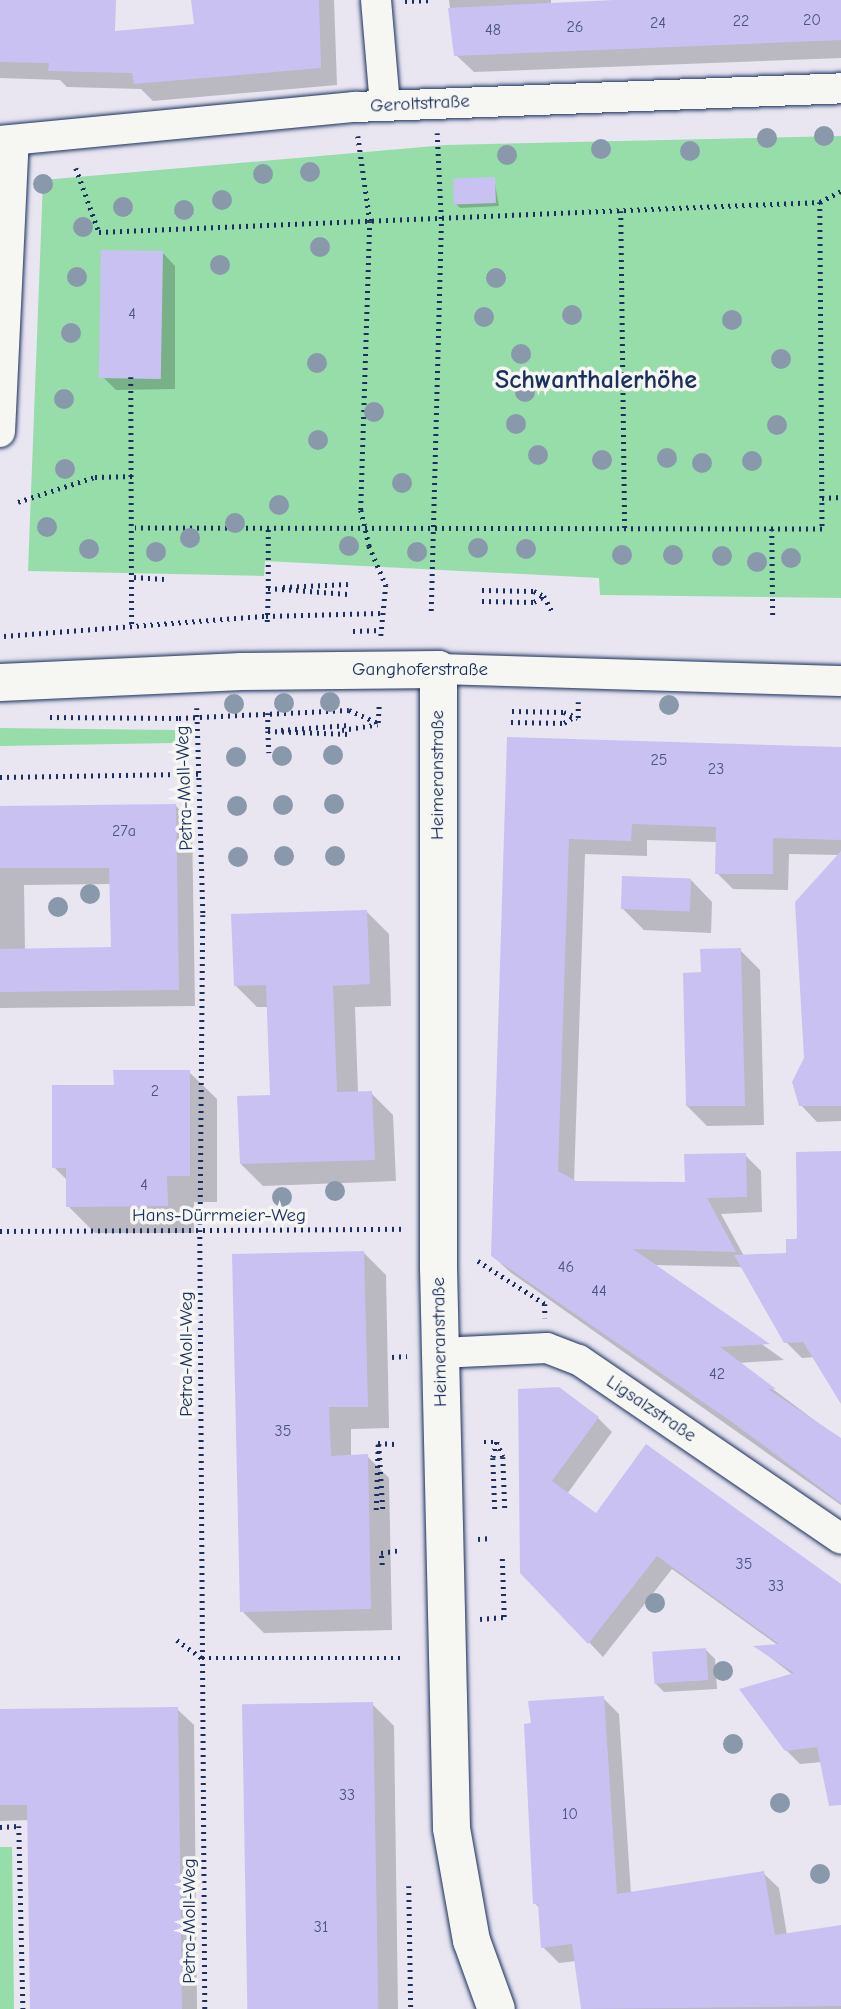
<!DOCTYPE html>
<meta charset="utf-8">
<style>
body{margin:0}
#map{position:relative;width:841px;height:2009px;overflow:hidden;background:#e9e6f2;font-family:"Comic Neue",sans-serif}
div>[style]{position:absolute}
.green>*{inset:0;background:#97ddaa}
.shadow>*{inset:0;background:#0003}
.building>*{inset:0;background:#cac1f3;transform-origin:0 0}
.path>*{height:4.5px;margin-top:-2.25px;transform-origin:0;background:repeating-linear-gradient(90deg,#1b2f5e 0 2px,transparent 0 7px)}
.roads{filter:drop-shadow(0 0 2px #1b2f5e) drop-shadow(0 0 2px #1b2f5e)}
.minor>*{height:30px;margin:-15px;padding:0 15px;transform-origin:15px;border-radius:15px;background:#f6f6f2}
.tertiary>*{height:37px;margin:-18.5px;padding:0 18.5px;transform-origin:18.5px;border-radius:18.5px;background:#f6f6f2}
.trees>*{width:20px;height:20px;margin:-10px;border-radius:50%;background:#8999ab}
span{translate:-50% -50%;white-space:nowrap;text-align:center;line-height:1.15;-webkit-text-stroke:7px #f6f6f2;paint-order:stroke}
.number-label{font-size:16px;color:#475483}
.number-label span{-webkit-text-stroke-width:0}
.street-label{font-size:19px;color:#1b2f5e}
.district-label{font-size:26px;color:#1b2f5e;font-weight:700}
</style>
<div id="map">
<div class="green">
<i style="clip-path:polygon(841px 136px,841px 598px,600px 595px,599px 578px,265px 561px,264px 576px,28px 571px,43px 180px,446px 145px)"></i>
<i style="clip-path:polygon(0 728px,175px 730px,175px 743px,0 746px)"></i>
<i style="clip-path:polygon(0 1847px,12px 1847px,14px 2009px,0 2009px)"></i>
</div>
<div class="shadow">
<i style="clip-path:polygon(193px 0,334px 0,337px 85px,153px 101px,141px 89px,67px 87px,60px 80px,0 78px,0 43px,196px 26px)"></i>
<i style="clip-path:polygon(449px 0,551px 0,551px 5px,841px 0,841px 58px,474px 72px,456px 55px)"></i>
<i style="clip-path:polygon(494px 179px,499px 206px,460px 208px,456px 204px)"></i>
<i style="clip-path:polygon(162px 252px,175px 266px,175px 389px,116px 390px,103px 377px)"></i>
<i style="clip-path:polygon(508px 739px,841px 749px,841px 1121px,817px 1122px,801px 1105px,840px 855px,789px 854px,788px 890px,733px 889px,717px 873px,717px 842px,647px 840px,647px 856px,585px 854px,574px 1182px,687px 1184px,745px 1155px,761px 1171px,762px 1212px,721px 1214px,744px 1256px,788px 1255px,841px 1153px,841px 1400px,815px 1357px,802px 1358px,786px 1342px,743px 1267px,652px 1265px,784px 1360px,738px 1363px,841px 1440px,841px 1505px,510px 1272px,493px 1256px)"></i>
<i style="clip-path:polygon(evenodd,176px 806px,192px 822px,195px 1006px,0 1008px,0 808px,176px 806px,111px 884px,113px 949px,25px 951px,24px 885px,111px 884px)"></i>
<i style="clip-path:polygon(691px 880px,712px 902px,711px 933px,644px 930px,622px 908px)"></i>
<i style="clip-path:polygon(367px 912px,389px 934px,391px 1006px,355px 1007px,358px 1093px,371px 1093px,393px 1115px,396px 1181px,263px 1186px,241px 1164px,271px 1096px,268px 1007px,257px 1007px,235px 985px)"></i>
<i style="clip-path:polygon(740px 950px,760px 970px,764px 1125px,707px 1126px,687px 1106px,702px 974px)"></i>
<i style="clip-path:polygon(189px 1072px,217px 1099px,217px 1202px,194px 1202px,194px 1233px,95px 1233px,68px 1206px,67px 1180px,54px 1167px,115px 1086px)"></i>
<i style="clip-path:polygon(364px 1253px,386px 1275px,389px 1428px,351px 1429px,351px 1457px,367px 1456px,389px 1478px,392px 1630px,264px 1633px,242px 1611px)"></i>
<i style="clip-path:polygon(520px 1390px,598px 1418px,612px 1432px,567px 1494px,596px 1516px,841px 1586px,841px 1783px,822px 1762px,800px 1764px,786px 1750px,793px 1675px,757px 1647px,779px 1646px,672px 1569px,603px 1657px,522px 1572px)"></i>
<i style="clip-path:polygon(706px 1650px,715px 1659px,717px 1689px,664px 1692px,655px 1683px)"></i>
<i style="clip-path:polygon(603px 1698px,619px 1714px,631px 1894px,763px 1873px,779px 1888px,787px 1935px,841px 1927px,841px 2009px,583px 2009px,576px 1961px,559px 1963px,543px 1947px,540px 1909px,535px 1903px)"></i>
<i style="clip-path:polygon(372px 1704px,394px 1726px,398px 2009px,248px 2009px)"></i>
<i style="clip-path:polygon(177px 1709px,194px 1725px,197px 2009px,32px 2009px,29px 1820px,0 1821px,0 1711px)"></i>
</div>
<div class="building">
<i style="clip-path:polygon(0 0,116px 0,115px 31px,194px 24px,191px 0,319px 0,321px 68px,134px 84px,132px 73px,48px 71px,49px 63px,0 62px)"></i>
<i style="clip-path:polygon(614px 0,841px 0,841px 40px,454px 56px,448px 8px)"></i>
<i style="left:495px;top:177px;width:26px;height:42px;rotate:88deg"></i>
<i style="left:101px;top:250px;width:62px;height:128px;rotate:1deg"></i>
<i style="clip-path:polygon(507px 737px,841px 747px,841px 840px,773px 838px,773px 874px,715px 874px,716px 827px,632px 824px,631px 841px,569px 839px,558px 1171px,576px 1181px,685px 1182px,684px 1154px,746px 1153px,747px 1197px,707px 1198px,736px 1252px,633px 1249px,770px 1344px,720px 1347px,776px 1389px,768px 1389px,841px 1438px,841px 1503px,732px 1422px,491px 1256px)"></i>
<i style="clip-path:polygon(176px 804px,179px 990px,0 992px,0 949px,111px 947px,109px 868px,0 868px,0 806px)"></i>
<i style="clip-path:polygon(841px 851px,841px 1106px,799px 1106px,792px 1082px,804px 1058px,795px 902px)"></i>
<i style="left:622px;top:876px;width:69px;height:33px;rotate:2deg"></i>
<i style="clip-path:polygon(367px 910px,370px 984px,333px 986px,337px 1092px,372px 1091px,375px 1160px,240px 1164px,237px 1096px,270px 1095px,266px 985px,234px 986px,231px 914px)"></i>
<i style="clip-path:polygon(741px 948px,745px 1106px,686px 1106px,683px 973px,701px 972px,700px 949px)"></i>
<i style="clip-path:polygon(113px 1070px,190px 1070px,190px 1176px,167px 1176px,168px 1206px,66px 1207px,66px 1168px,52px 1168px,52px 1085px,114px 1085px)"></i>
<i style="clip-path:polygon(841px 1151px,841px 1404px,803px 1342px,784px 1343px,734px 1255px,786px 1253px,786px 1239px,797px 1239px,796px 1152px)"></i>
<i style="clip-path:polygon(364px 1251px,368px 1407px,329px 1407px,331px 1456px,368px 1454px,371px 1609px,240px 1612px,232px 1254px)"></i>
<i style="clip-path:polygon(559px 1387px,599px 1417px,552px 1481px,596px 1513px,646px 1444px,841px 1584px,841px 1805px,829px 1806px,817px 1747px,785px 1751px,739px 1689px,794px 1673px,753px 1646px,779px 1644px,657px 1556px,588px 1644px,520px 1573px,518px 1389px)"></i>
<i style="left:706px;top:1648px;width:32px;height:54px;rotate:86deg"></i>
<i style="clip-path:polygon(604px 1696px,617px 1894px,764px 1871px,775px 1935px,841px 1925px,841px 2006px,581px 2009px,572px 1944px,541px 1948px,538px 1904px,533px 1904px,524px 1724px,531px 1723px,528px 1701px)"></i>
<i style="left:373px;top:1702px;width:307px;height:131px;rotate:89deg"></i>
<i style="clip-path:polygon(178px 1707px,182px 2009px,30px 2009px,27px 1805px,0 1805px,0 1709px)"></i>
</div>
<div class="path">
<i style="left:405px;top:1px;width:23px;rotate:-2deg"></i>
<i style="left:358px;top:136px;width:86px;rotate:82deg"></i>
<i style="left:370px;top:221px;width:289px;rotate:91.8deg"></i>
<i style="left:361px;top:510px;width:37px;rotate:77deg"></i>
<i style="left:369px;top:546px;width:43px;rotate:66.4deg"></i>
<i style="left:386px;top:585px;width:51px;rotate:95.6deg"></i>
<i style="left:76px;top:168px;width:68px;rotate:70.2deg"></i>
<i style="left:99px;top:232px;width:722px;rotate:-2.38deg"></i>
<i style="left:820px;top:202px;width:327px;rotate:89.6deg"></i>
<i style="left:822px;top:529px;width:687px;rotate:-179.92deg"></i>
<i style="left:820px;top:202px;width:24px;rotate:-28deg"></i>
<i style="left:621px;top:211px;width:317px;rotate:89.3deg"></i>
<i style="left:131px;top:377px;width:249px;rotate:89.8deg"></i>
<i style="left:822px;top:498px;width:19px;rotate:-3deg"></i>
<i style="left:18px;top:502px;width:81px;rotate:-18deg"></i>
<i style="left:95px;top:477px;width:40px;rotate:-1.4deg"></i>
<i style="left:772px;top:529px;width:90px;rotate:89.4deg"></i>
<i style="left:134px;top:577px;width:30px;rotate:4deg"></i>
<i style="left:283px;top:587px;width:65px;rotate:-2.6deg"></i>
<i style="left:268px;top:588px;width:60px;rotate:-90deg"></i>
<i style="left:482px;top:590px;width:52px;rotate:1.1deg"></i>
<i style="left:534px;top:591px;width:11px;rotate:27deg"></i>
<i style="left:544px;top:596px;width:17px;rotate:62deg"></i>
<i style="left:482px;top:601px;width:52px;rotate:1.1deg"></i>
<i style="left:534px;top:602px;width:12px;rotate:-31deg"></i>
<i style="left:431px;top:611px;width:392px;rotate:-88.5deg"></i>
<i style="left:441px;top:219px;width:86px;rotate:-92.7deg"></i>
<i style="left:267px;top:622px;width:34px;rotate:-88deg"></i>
<i style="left:268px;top:588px;width:80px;rotate:4.3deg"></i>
<i style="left:353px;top:631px;width:28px;rotate:-2deg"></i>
<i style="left:4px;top:636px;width:263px;rotate:-4.4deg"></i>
<i style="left:266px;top:616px;width:114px;rotate:-1.5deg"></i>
<i style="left:197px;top:708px;width:207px;rotate:88.3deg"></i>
<i style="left:203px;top:915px;width:315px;rotate:90.5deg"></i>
<i style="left:200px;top:1230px;width:779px;rotate:89.63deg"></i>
<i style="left:512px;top:711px;width:52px;rotate:1.1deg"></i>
<i style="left:564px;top:712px;width:15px;rotate:23deg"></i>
<i style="left:578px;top:718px;width:16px;rotate:-90deg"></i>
<i style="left:268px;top:713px;width:18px;rotate:90deg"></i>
<i style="left:268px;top:731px;width:82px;rotate:2.1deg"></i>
<i style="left:50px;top:717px;width:129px;rotate:0.4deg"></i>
<i style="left:179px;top:718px;width:170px;rotate:-2.7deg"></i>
<i style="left:349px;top:710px;width:32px;rotate:24deg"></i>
<i style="left:511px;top:722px;width:53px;rotate:1.1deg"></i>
<i style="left:564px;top:723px;width:9px;rotate:-32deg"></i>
<i style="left:378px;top:723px;width:19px;rotate:-87deg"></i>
<i style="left:281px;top:730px;width:68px;rotate:-4.2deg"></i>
<i style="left:342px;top:730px;width:36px;rotate:-9deg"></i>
<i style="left:268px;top:731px;width:22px;rotate:87deg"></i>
<i style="left:0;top:777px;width:199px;rotate:-0.9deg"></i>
<i style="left:0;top:1231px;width:406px;rotate:-0.3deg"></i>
<i style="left:478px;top:1261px;width:80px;rotate:32.7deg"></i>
<i style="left:545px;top:1304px;width:14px;rotate:90deg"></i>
<i style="left:392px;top:1357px;width:15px;rotate:-4deg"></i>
<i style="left:484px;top:1442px;width:13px"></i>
<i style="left:497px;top:1442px;width:16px;rotate:104deg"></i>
<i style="left:493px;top:1458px;width:52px;rotate:87.8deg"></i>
<i style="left:497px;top:1442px;width:16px;rotate:68deg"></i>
<i style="left:503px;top:1457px;width:52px;rotate:87.8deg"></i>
<i style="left:379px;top:1444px;width:66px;rotate:86.5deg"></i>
<i style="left:376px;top:1510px;width:67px;rotate:-88.3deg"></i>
<i style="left:378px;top:1443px;width:17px;rotate:3deg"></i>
<i style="left:478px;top:1539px;width:13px;rotate:-4deg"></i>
<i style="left:382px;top:1565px;width:12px;rotate:-95deg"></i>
<i style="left:381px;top:1553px;width:20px;rotate:-9deg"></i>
<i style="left:480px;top:1619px;width:24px;rotate:-5deg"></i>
<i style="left:504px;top:1617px;width:60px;rotate:-91.9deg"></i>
<i style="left:177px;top:1640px;width:31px;rotate:36deg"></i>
<i style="left:202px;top:1658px;width:200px"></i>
<i style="left:0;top:1827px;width:19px;rotate:-3deg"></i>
<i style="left:19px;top:1826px;width:183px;rotate:88.7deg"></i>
<i style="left:409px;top:1886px;width:123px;rotate:89.1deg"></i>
</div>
<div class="roads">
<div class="minor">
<i style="left:376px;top:0;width:106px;rotate:85.1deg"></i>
<i style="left:0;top:141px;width:357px;rotate:-5.5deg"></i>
<i style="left:355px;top:107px;width:486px;rotate:-2.2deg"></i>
<i style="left:0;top:432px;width:292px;rotate:-87.3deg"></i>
<i style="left:438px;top:669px;width:403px;rotate:1.7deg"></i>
<i style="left:439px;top:1353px;width:108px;rotate:-2.7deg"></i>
<i style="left:547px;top:1348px;width:34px;rotate:21deg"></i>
<i style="left:579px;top:1360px;width:317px;rotate:34.3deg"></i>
</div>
<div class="tertiary">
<i style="left:0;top:682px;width:241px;rotate:-2.6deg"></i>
<i style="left:241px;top:671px;width:197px;rotate:-0.6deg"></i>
<i style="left:438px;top:669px;width:598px;rotate:90deg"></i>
<i style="left:438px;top:1267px;width:561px;rotate:88.67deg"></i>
<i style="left:451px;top:1828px;width:114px;rotate:79.9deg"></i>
<i style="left:471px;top:1940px;width:73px;rotate:70.1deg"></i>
</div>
</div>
<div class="trees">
<i style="left:824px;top:136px"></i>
<i style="left:767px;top:138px"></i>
<i style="left:601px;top:149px"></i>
<i style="left:690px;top:151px"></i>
<i style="left:507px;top:155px"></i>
<i style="left:310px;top:172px"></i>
<i style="left:263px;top:174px"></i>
<i style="left:43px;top:184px"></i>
<i style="left:222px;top:200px"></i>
<i style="left:123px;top:207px"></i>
<i style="left:184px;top:210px"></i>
<i style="left:83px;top:227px"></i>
<i style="left:320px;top:247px"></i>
<i style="left:220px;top:265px"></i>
<i style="left:77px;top:277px"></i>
<i style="left:496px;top:278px"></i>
<i style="left:572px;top:315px"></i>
<i style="left:484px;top:317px"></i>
<i style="left:732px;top:320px"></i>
<i style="left:71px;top:333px"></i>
<i style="left:521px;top:354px"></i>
<i style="left:781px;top:359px"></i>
<i style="left:317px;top:363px"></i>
<i style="left:525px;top:392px"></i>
<i style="left:64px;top:399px"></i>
<i style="left:374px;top:412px"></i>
<i style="left:516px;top:424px"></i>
<i style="left:777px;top:425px"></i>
<i style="left:318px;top:440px"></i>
<i style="left:538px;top:455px"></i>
<i style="left:667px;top:458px"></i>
<i style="left:602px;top:460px"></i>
<i style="left:752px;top:461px"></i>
<i style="left:702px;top:463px"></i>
<i style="left:65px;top:469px"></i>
<i style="left:402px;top:483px"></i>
<i style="left:279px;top:505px"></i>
<i style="left:235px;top:523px"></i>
<i style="left:47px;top:527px"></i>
<i style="left:190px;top:538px"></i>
<i style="left:349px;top:546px"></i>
<i style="left:478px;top:548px"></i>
<i style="left:89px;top:549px"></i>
<i style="left:526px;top:549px"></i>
<i style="left:156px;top:552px"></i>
<i style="left:417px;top:552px"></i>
<i style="left:622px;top:555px"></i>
<i style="left:673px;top:555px"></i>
<i style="left:722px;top:556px"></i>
<i style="left:791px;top:558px"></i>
<i style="left:757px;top:562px"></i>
<i style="left:330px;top:702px"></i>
<i style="left:284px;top:703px"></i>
<i style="left:234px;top:704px"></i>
<i style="left:669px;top:705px"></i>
<i style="left:333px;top:755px"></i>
<i style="left:282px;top:756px"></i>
<i style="left:236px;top:757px"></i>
<i style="left:334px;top:804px"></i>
<i style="left:283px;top:805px"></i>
<i style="left:237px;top:806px"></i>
<i style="left:284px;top:856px"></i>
<i style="left:335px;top:856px"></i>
<i style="left:238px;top:857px"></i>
<i style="left:90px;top:894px"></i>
<i style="left:58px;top:907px"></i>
<i style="left:335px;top:1191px"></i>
<i style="left:282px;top:1197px"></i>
<i style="left:655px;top:1603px"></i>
<i style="left:723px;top:1671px"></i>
<i style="left:733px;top:1744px"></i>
<i style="left:780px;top:1803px"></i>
<i style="left:820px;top:1874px"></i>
</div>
<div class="number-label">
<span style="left:812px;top:20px">20</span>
<span style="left:741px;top:21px">22</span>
<span style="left:658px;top:23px">24</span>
<span style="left:575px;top:27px">26</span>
<span style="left:493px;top:30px">48</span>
<span style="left:132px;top:314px">4</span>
<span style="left:659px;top:760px">25</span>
<span style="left:716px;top:769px">23</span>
<span style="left:124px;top:831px">27a</span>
<span style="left:155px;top:1091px">2</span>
<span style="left:144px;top:1185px">4</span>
<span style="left:566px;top:1267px">46</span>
<span style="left:599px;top:1291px">44</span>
<span style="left:717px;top:1374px">42</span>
<span style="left:283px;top:1431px">35</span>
<span style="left:744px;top:1564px">35</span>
<span style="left:776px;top:1586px">33</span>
<span style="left:347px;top:1795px">33</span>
<span style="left:570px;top:1814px">10</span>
<span style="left:321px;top:1927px">31</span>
</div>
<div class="street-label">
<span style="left:420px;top:104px;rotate:-3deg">Geroltstraße</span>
<span style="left:420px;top:670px">Ganghoferstraße</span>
<span style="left:438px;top:775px;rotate:-90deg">Heimeranstraße</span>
<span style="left:185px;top:788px;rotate:-92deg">Petra-Moll-Weg</span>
<span style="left:219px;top:1216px">Hans-Dürrmeier-Weg</span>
<span style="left:440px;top:1342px;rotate:-91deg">Heimeranstraße</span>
<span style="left:187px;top:1354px;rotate:-90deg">Petra-Moll-Weg</span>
<span style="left:651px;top:1409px;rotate:34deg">Ligsalzstraße</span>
<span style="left:190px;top:1921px;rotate:-90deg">Petra-Moll-Weg</span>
</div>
<div class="district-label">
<span style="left:596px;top:381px">Schwanthalerhöhe</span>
</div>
</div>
